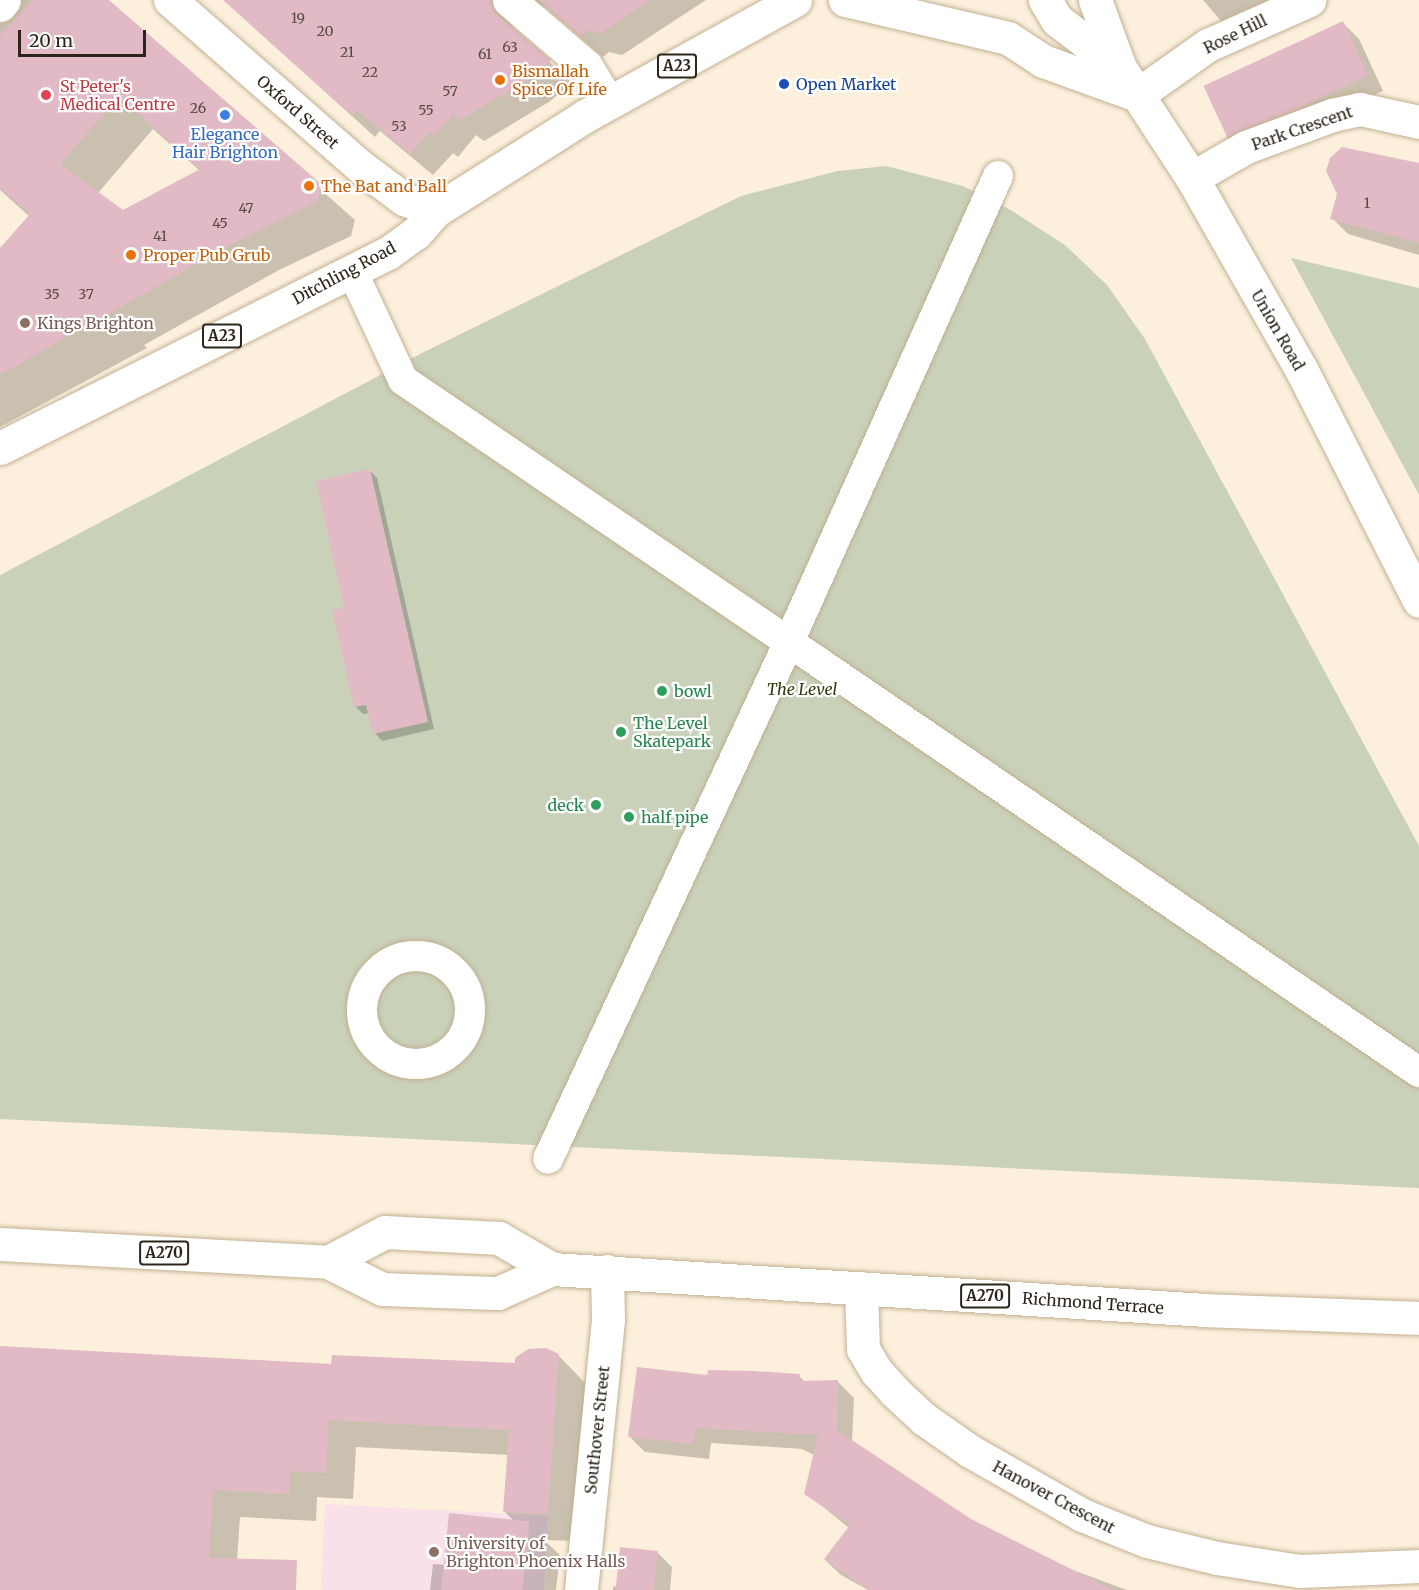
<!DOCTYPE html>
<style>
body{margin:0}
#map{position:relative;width:1419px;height:1590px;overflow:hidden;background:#fcf0dd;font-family:Merriweather,serif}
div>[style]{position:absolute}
.education>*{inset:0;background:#fae0e9;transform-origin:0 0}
.green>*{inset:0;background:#c9d1b9}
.shadow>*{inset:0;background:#0003}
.building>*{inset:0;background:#e1bac5;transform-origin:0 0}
.roads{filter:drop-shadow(0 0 2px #c2b091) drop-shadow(0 0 2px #c2b091)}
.pedestrian>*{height:30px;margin:-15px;padding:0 15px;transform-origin:15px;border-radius:15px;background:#fff}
.pedestrian>.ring{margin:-15px;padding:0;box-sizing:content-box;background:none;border:30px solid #fff;border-radius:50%}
.minor>*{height:33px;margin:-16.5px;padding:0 16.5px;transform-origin:16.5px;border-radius:16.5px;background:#fff}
.primary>*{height:33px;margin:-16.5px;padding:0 16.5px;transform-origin:16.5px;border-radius:16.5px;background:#fff}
.trunk>*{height:33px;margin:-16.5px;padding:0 16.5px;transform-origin:16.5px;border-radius:16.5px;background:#fff}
.dots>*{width:16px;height:16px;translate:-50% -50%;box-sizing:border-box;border:3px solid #fff;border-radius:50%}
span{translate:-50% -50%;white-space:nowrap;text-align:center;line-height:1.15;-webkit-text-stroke:4.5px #fff;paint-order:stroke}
.number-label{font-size:14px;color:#5a4a44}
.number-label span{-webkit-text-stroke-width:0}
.shield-label span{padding:2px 4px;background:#fff;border:2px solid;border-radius:4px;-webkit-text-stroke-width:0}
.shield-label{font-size:15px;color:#2d2519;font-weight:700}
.street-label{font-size:16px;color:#2d2519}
.food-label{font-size:16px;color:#c56008}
.left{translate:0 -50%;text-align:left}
.transit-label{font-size:16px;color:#164399}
.health-label{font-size:16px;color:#be3a42}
.shop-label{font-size:16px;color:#366cbe}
.education-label{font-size:16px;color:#785e54}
.park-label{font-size:16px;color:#2d380a;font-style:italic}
.leisure-label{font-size:16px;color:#27864d}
.right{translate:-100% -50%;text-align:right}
.scale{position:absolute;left:18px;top:30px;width:128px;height:27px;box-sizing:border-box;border:3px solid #2d2519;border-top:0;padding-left:8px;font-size:18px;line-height:21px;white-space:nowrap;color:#2d2519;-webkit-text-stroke:4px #fff;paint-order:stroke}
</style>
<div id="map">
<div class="education">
<i style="left:325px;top:1504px;width:223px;height:86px;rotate:3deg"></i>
</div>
<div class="green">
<i style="clip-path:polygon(886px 166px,963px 186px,1009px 209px,1065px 245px,1107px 285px,1145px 339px,1419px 846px,1419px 1188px,0 1119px,0 575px,424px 352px,741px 196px,838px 171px)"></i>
<i style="clip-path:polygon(1291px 258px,1419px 288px,1419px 495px)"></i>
</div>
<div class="shadow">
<i style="clip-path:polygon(evenodd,0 0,107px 0,355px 220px,351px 236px,279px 270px,144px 345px,147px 348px,0 427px,0 251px,30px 217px,0 190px,0 0,153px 129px,200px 171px,123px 212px,98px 193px,153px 129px)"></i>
<i style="clip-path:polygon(224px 0,706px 0,622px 55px,609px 52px,603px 57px,545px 7px,525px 4px,512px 19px,513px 28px,572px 83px,549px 102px,484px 141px,476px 135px,458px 157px,453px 153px,433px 175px,380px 131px,375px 137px)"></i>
<i style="clip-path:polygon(1203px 0,1269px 0,1221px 21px)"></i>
<i style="clip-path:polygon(1343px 23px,1359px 39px,1383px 91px,1243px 152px,1227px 136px)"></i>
<i style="clip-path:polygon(1419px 166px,1419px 255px,1348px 234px,1332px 218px)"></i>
<i style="clip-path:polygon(369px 470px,377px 478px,434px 729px,382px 741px,375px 733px,370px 713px,363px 714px,356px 707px,346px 609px)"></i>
<i style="clip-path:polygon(0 1347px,333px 1365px,516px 1364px,558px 1355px,585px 1383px,575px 1541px,544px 1540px,560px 1555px,556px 1590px,430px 1590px,433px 1564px,445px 1565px,515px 1522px,505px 1512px,509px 1455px,356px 1447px,353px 1499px,317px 1497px,316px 1521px,240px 1517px,237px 1560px,288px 1590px,0 1590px)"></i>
<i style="clip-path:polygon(799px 1376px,805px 1382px,838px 1382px,854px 1398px,852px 1442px,976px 1524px,1059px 1565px,1127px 1590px,868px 1590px,841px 1575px,825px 1560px,849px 1528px,806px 1493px,814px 1455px,802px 1449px,711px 1443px,709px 1459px,645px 1452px,629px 1436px,709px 1377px)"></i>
<i style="clip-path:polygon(657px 1552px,672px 1567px,670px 1590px,613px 1590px,613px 1586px,617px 1587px)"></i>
</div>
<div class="building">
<i style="clip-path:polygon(evenodd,32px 0,109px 0,321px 184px,318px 202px,245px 237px,0 375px,0 248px,30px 214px,0 188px,0 36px,32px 0,119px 97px,200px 169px,123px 210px,60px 164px,119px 97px)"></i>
<i style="clip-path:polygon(223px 0,491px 0,497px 14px,551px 60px,527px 80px,460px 120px,453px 114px,435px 136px,430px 132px,410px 154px,357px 110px,352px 116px)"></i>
<i style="clip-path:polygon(538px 0,651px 0,600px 34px,586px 30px,580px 36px)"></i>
<i style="left:1343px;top:21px;width:60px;height:154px;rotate:65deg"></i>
<i style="clip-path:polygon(1342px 147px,1419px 163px,1419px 243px,1330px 219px,1337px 194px,1326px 171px,1330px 158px)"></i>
<i style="clip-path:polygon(370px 469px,428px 722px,373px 734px,366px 705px,354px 707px,332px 610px,344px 608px,316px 481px)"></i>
<i style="clip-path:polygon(0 1346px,331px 1364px,332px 1355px,515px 1363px,515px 1358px,528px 1349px,546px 1348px,559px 1354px,548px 1514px,503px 1512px,509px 1430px,329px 1420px,326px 1473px,290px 1471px,289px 1494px,213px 1490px,209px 1558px,297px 1560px,296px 1590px,0 1590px)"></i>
<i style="clip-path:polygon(637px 1367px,707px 1375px,708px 1370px,754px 1371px,800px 1374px,799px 1381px,838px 1380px,837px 1430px,971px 1519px,1113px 1590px,868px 1590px,824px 1559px,850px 1525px,804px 1494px,818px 1435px,695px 1428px,693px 1444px,628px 1437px)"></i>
<i style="left:449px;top:1513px;width:81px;height:78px;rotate:6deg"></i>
<i style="left:620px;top:1547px;width:38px;height:43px;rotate:6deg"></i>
</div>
<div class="roads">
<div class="pedestrian">
<i style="left:998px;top:176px;width:511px;rotate:114.16deg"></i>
<i style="left:789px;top:642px;width:763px;rotate:34.32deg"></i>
<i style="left:352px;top:271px;width:120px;rotate:64.9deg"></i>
<i style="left:403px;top:380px;width:467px;rotate:34.2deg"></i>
<i style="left:789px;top:642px;width:570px;rotate:114.99deg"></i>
<i class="ring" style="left:362px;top:956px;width:78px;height:78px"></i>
</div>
<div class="minor">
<i style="left:170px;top:0;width:254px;rotate:41.2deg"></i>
<i style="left:361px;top:167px;width:54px;rotate:36.7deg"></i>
<i style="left:404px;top:199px;width:33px;rotate:21deg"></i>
<i style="left:509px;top:0;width:101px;rotate:40.6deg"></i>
<i style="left:586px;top:66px;width:42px;rotate:58.6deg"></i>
<i style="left:845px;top:0;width:167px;rotate:13.1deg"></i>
<i style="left:1008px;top:38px;width:42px;rotate:33.3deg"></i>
<i style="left:1043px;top:61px;width:100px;rotate:19.9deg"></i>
<i style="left:1045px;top:0;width:23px;rotate:59deg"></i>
<i style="left:1057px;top:20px;width:79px;rotate:37.3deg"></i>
<i style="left:1095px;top:0;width:72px;rotate:69.8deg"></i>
<i style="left:1120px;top:68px;width:131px;rotate:56.8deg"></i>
<i style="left:1192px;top:178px;width:220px;rotate:60.3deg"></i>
<i style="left:1301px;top:369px;width:260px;rotate:63deg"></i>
<i style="left:0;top:5px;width:6px;rotate:-51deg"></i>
<i style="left:1137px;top:95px;width:87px;rotate:-35.2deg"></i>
<i style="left:1208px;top:45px;width:111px;rotate:-24deg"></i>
<i style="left:1192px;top:178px;width:62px;rotate:-29.9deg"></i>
<i style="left:1246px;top:147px;width:92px;rotate:-20.4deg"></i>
<i style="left:1332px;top:115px;width:29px;rotate:-12deg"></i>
<i style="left:1360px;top:109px;width:60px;rotate:12.4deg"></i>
<i style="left:861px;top:1288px;width:61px;rotate:88.1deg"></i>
<i style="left:863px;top:1349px;width:27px;rotate:59deg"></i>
<i style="left:877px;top:1372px;width:27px;rotate:48deg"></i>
<i style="left:895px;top:1392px;width:40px;rotate:43deg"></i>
<i style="left:924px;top:1419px;width:56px;rotate:34.8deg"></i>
<i style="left:970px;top:1451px;width:129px;rotate:29.7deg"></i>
<i style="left:1082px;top:1515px;width:70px;rotate:21.8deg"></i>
<i style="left:1147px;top:1541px;width:72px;rotate:13.7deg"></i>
<i style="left:1217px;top:1558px;width:84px;rotate:8.9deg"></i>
<i style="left:1300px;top:1571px;width:119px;rotate:-2.4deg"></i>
<i style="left:581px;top:1590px;width:271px;rotate:-84.3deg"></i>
<i style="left:608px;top:1320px;width:49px;rotate:-91.2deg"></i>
</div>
<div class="primary">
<i style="left:0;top:1244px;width:328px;rotate:3.1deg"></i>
<i style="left:328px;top:1262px;width:60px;rotate:26.6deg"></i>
<i style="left:382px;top:1289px;width:116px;rotate:2deg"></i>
<i style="left:498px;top:1293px;width:59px;rotate:-24deg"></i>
<i style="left:552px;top:1269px;width:654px;rotate:3.59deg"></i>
<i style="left:1205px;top:1310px;width:214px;rotate:2.1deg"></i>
<i style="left:328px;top:1262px;width:64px;rotate:-27.8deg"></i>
<i style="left:385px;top:1232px;width:114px;rotate:3deg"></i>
<i style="left:499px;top:1238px;width:61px;rotate:30.3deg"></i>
</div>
<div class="trunk">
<i style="left:0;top:448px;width:434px;rotate:-26.7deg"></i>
<i style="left:388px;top:253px;width:34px;rotate:-36deg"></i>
<i style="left:416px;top:233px;width:29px;rotate:-49deg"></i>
<i style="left:435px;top:211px;width:178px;rotate:-32.3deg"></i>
<i style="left:585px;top:116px;width:240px;rotate:-28.9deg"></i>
</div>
</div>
<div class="dots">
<i style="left:500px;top:80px;background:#e8710a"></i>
<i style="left:784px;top:84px;background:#1a4fb4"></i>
<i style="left:46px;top:95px;background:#e0444e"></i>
<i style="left:225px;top:115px;background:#3f7fe0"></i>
<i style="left:309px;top:186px;background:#e8710a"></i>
<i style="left:131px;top:255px;background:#e8710a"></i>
<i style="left:25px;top:323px;background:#8d6e63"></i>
<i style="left:662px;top:691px;background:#2e9e5b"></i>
<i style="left:621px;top:732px;background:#2e9e5b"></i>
<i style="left:596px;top:805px;background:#2e9e5b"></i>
<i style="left:629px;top:817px;background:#2e9e5b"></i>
<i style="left:434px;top:1552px;background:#8d6e63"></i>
</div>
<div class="number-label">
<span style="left:298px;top:18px">19</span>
<span style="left:325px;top:31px">20</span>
<span style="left:510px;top:47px">63</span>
<span style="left:347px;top:52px">21</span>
<span style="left:485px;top:54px">61</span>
<span style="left:370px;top:72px">22</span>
<span style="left:450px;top:91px">57</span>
<span style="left:198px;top:108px">26</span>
<span style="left:426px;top:110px">55</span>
<span style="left:399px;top:126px">53</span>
<span style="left:1367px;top:203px">1</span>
<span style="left:246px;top:208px">47</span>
<span style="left:220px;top:223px">45</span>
<span style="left:160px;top:236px">41</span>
<span style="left:52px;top:294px">35</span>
<span style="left:86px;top:294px">37</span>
</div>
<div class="shield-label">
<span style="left:677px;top:66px">A23</span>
<span style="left:222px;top:336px">A23</span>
<span style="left:164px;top:1253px">A270</span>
<span style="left:985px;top:1296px">A270</span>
</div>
<div class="street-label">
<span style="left:1235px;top:34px;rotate:-26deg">Rose Hill</span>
<span style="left:298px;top:112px;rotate:41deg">Oxford Street</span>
<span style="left:1302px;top:128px;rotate:-19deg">Park Crescent</span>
<span style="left:344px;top:273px;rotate:-28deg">Ditchling Road</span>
<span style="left:1278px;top:330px;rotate:60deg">Union Road</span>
<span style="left:1093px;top:1303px;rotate:4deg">Richmond Terrace</span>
<span style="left:597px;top:1430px;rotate:-84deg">Southover Street</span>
<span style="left:1054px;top:1497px;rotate:28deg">Hanover Crescent</span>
</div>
<div class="food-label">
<span class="left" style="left:512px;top:80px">Bismallah<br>Spice Of Life</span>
<span class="left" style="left:321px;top:186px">The Bat and Ball</span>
<span class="left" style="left:143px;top:255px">Proper Pub Grub</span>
</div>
<div class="transit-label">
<span class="left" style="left:796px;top:84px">Open Market</span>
</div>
<div class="health-label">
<span class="left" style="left:60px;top:95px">St Peter's<br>Medical Centre</span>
</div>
<div class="shop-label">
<span style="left:225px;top:143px">Elegance<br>Hair Brighton</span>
</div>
<div class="education-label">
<span class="left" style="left:37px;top:323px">Kings Brighton</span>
<span class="left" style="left:446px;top:1552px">University of<br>Brighton Phoenix Halls</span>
</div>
<div class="park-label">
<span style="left:802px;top:689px">The Level</span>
</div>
<div class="leisure-label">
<span class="left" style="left:674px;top:691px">bowl</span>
<span class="left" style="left:633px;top:732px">The Level<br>Skatepark</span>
<span class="right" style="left:584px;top:805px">deck</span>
<span class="left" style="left:641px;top:817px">half pipe</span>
</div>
<div class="scale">20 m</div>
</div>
